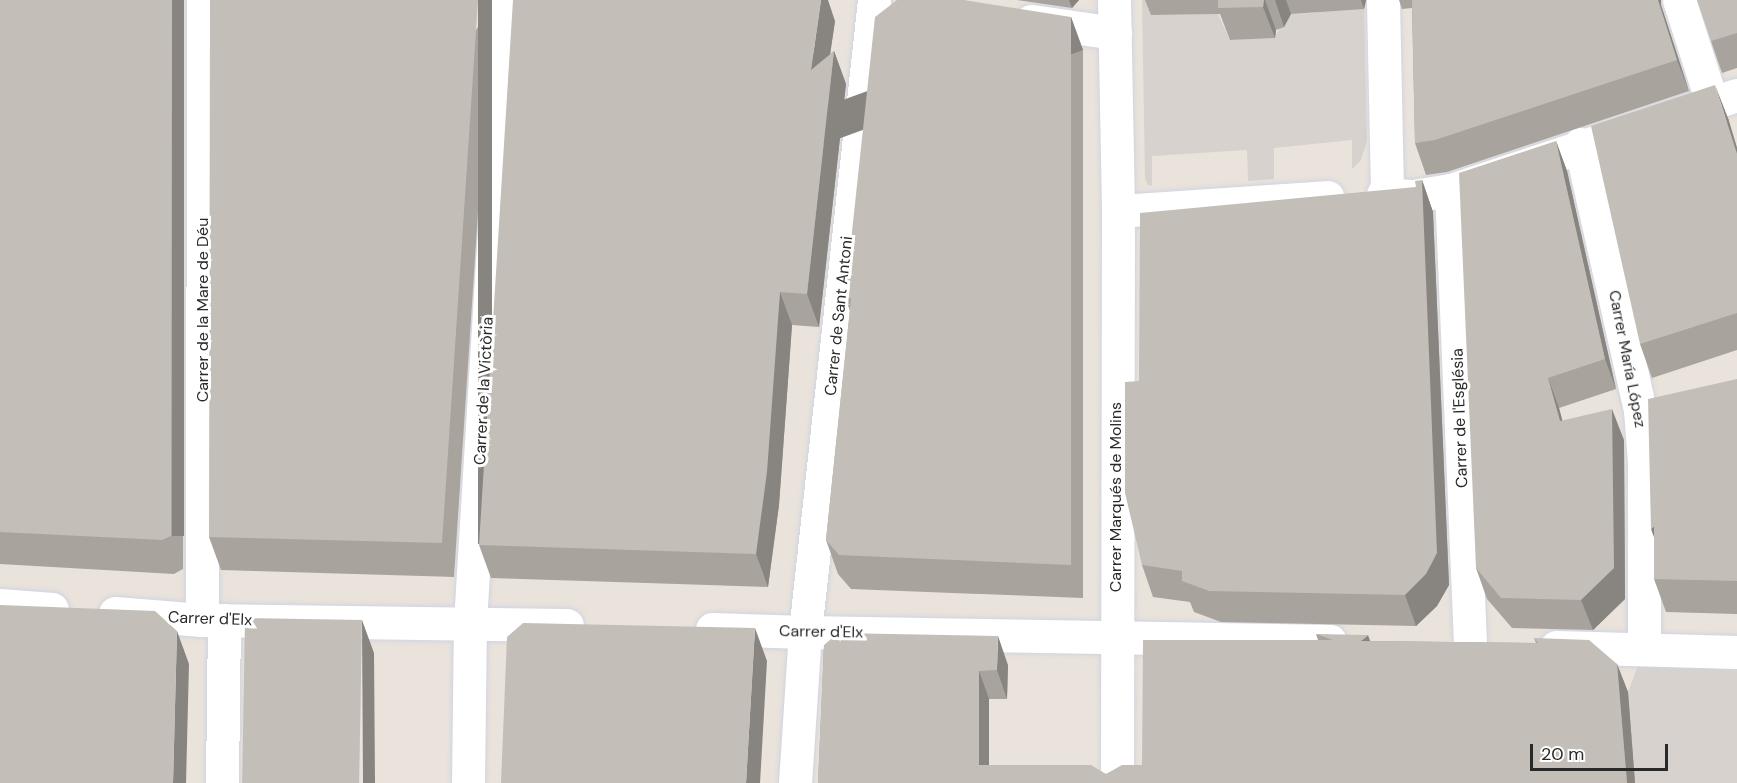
<!DOCTYPE html>
<meta charset="utf-8">
<style>
body{margin:0}
#map{position:relative;width:1737px;height:783px;overflow:hidden;background:#eae3db;font-family:"DM Sans",sans-serif}
div>[style]{position:absolute}
.plaza>*{inset:0;background:#d7d2cd}
.roads{filter:drop-shadow(0 0 2px #d0d4e1) drop-shadow(0 0 2px #d0d4e1)}
.street>*{height:33px;margin:-16.5px;padding:0 16.5px;transform-origin:16.5px;border-radius:16.5px;background:#fff}
.secondary>*{height:33px;margin:-16.5px;padding:0 16.5px;transform-origin:16.5px;border-radius:16.5px;background:#fff}
.wall>*{inset:0;background:#a8a39d}
.shaded-wall>*{inset:0;background:#888580;transform-origin:0 0}
.building>*{inset:0;background:#c3beb7;transform-origin:0 0}
span{translate:-50% -50%;white-space:nowrap;text-align:center;line-height:1.15;-webkit-text-stroke:6px #fff;paint-order:stroke}
.street-label{font-size:16px;color:#292929}
.scale{position:absolute;left:1530px;top:744px;width:138px;height:27px;box-sizing:border-box;border:3px solid #292929;border-top:0;padding-left:8px;font-size:18px;line-height:21px;white-space:nowrap;color:#292929;-webkit-text-stroke:4px #fff;paint-order:stroke}
</style>
<div id="map">
<div class="plaza">
<i style="clip-path:polygon(1142px 0,1150px 0,1151px 15px,1218px 14px,1230px 40px,1274px 38px,1288px 14px,1314px 13px,1364px 0,1367px 141px,1361px 160px,1352px 169px,1352px 140px,1274px 148px,1274px 179px,1248px 181px,1247px 150px,1152px 156px,1152px 186px,1148px 185px,1145px 179px)"></i>
<i style="clip-path:polygon(1644px 649px,1737px 652px,1737px 783px,1633px 783px,1628px 692px)"></i>
</div>
<div class="roads">
<div class="street">
<i style="left:874px;top:0;width:636px;rotate:96.23deg"></i>
<i style="left:805px;top:632px;width:525px;rotate:0.98deg"></i>
<i style="left:1114px;top:0;width:211px;rotate:88.9deg"></i>
<i style="left:1118px;top:211px;width:572px;rotate:90.1deg"></i>
<i style="left:1383px;top:0;width:194px;rotate:88.8deg"></i>
<i style="left:1679px;top:0;width:108px;rotate:72.2deg"></i>
<i style="left:1031px;top:21px;width:85px;rotate:8.1deg"></i>
<i style="left:1580px;top:144px;width:273px;rotate:77.3deg"></i>
<i style="left:1640px;top:410px;width:52px;rotate:85.6deg"></i>
<i style="left:1644px;top:462px;width:187px;rotate:90deg"></i>
<i style="left:1451px;top:190px;width:455px;rotate:87.6deg"></i>
<i style="left:1383px;top:194px;width:30px;rotate:4deg"></i>
<i style="left:1413px;top:196px;width:38px;rotate:-9deg"></i>
<i style="left:1451px;top:190px;width:301px;rotate:-18.4deg"></i>
<i style="left:1118px;top:211px;width:210px;rotate:-3.8deg"></i>
<i style="left:202px;top:620px;width:620px;rotate:-89.91deg"></i>
<i style="left:1556px;top:647px;width:181px;rotate:1.6deg"></i>
<i style="left:222px;top:783px;width:163px;rotate:-89.3deg"></i>
<i style="left:468px;top:783px;width:161px;rotate:-89.3deg"></i>
<i style="left:470px;top:622px;width:623px;rotate:-86.5deg"></i>
</div>
<div class="secondary">
<i style="left:0;top:605px;width:52px;rotate:4.4deg"></i>
<i style="left:115px;top:613px;width:87px;rotate:4.6deg"></i>
<i style="left:202px;top:620px;width:365px;rotate:0.8deg"></i>
<i style="left:712px;top:629px;width:93px;rotate:1.8deg"></i>
<i style="left:805px;top:632px;width:151px;rotate:93.8deg"></i>
</div>
</div>
<div class="wall">
<i style="clip-path:polygon(0 0,184px 0,183px 569px,174px 574px,0 564px)"></i>
<i style="clip-path:polygon(492px 0,454px 577px,221px 570px,209px 537px)"></i>
<i style="clip-path:polygon(1017px 0,1079px 0,1072px 8px)"></i>
<i style="clip-path:polygon(1145px 0,1366px 0,1364px 9px,1291px 14px,1284px 27px,1276px 30px,1275px 38px,1230px 40px,1220px 14px,1151px 15px)"></i>
<i style="clip-path:polygon(1399px 0,1661px 0,1661px 5px,1689px 91px,1447px 172px,1426px 175px,1415px 143px,1412px 8px,1402px 9px)"></i>
<i style="clip-path:polygon(1737px 0,1737px 68px,1722px 73px,1711px 41px)"></i>
<i style="clip-path:polygon(1071px 17px,1083px 50px,1083px 598px,851px 589px,838px 574px,826px 540px,850px 311px,845px 297px)"></i>
<i style="clip-path:polygon(835px 21px,830px 54px,834px 51px,846px 84px,819px 327px,792px 325px,779px 505px,768px 587px,491px 578px,479px 545px)"></i>
<i style="clip-path:polygon(1728px 118px,1737px 148px,1737px 350px,1652px 378px,1640px 344px)"></i>
<i style="clip-path:polygon(1556px 141px,1567px 171px,1616px 389px,1559px 408px,1562px 421px,1624px 440px,1625px 599px,1593px 630px,1512px 628px,1487px 599px,1476px 568px)"></i>
<i style="clip-path:polygon(1422px 180px,1433px 212px,1449px 585px,1437px 606px,1416px 626px,1221px 622px,1194px 612px,1190px 602px,1153px 597px,1142px 565px,1139px 381px,1416px 187px)"></i>
<i style="clip-path:polygon(1737px 379px,1737px 614px,1666px 612px,1654px 579px)"></i>
<i style="clip-path:polygon(1316px 634px,1370px 641px,1536px 643px,1534px 638px,1617px 664px,1628px 692px,1635px 783px,818px 783px,824px 645px,1008px 665px,1007px 699px,989px 699px,989px 765px,1106px 774px,1142px 765px,1318px 640px)"></i>
</div>
<div class="shaded-wall">
<i style="left:172px;top:0;width:12px;height:536px"></i>
<i style="left:478px;top:0;width:14px;height:544px"></i>
<i style="clip-path:polygon(821px 0,828px 0,835px 21px,823px 103px,811px 70px)"></i>
<i style="clip-path:polygon(1069px 0,1079px 0,1072px 8px)"></i>
<i style="clip-path:polygon(1264px 0,1265px 0,1276px 30px,1275px 38px,1263px 7px)"></i>
<i style="clip-path:polygon(1275px 0,1286px 0,1291px 14px,1284px 27px)"></i>
<i style="clip-path:polygon(1361px 0,1366px 0,1364px 9px)"></i>
<i style="clip-path:polygon(1658px 0,1661px 0,1661px 5px,1689px 91px,1677px 60px)"></i>
<i style="left:1071px;top:17px;width:35px;height:548px;rotate:70deg"></i>
<i style="clip-path:polygon(834px 51px,846px 84px,819px 327px,807px 294px)"></i>
<i style="clip-path:polygon(1715px 85px,1728px 118px,1737px 148px,1737px 154px)"></i>
<i style="clip-path:polygon(1556px 141px,1567px 171px,1616px 389px,1605px 359px)"></i>
<i style="clip-path:polygon(1422px 180px,1433px 212px,1449px 585px,1437px 606px,1416px 626px,1405px 595px)"></i>
<i style="clip-path:polygon(780px 292px,792px 325px,779px 505px,768px 587px,756px 554px)"></i>
<i style="clip-path:polygon(1548px 378px,1559px 408px,1571px 452px,1560px 421px)"></i>
<i style="clip-path:polygon(1612px 409px,1624px 440px,1625px 599px,1593px 630px,1581px 600px)"></i>
<i style="clip-path:polygon(1654px 526px,1663px 562px,1651px 529px)"></i>
<i style="clip-path:polygon(362px 620px,374px 653px,375px 783px,363px 783px)"></i>
<i style="clip-path:polygon(755px 628px,767px 661px,760px 783px,746px 783px)"></i>
<i style="clip-path:polygon(177px 631px,189px 664px,186px 783px,173px 783px)"></i>
<i style="clip-path:polygon(1368px 635px,1378px 663px,1361px 641px)"></i>
<i style="clip-path:polygon(998px 636px,1008px 665px,1007px 699px,997px 670px)"></i>
<i style="clip-path:polygon(1617px 664px,1628px 692px,1635px 783px,1627px 783px)"></i>
<i style="clip-path:polygon(979px 671px,989px 699px,989px 783px,979px 765px)"></i>
</div>
<div class="building">
<i style="clip-path:polygon(0 0,172px 0,171px 536px,162px 540px,0 532px)"></i>
<i style="clip-path:polygon(210px 0,478px 0,442px 543px,209px 537px)"></i>
<i style="clip-path:polygon(513px 0,821px 0,811px 70px,834px 51px,807px 294px,780px 292px,767px 472px,756px 554px,479px 545px)"></i>
<i style="clip-path:polygon(897px 0,964px 0,1071px 17px,1071px 565px,839px 555px,826px 540px,851px 298px,845px 297px,875px 17px)"></i>
<i style="clip-path:polygon(1218px 0,1264px 0,1263px 7px,1218px 8px)"></i>
<i style="clip-path:polygon(1412px 0,1658px 0,1677px 60px,1435px 140px,1415px 143px)"></i>
<i style="clip-path:polygon(1697px 0,1737px 0,1737px 33px,1711px 41px)"></i>
<i style="clip-path:polygon(1715px 85px,1737px 154px,1737px 313px,1640px 344px,1591px 126px)"></i>
<i style="clip-path:polygon(1556px 141px,1605px 359px,1548px 378px,1560px 421px,1612px 409px,1614px 568px,1581px 600px,1501px 598px,1476px 568px,1459px 173px)"></i>
<i style="clip-path:polygon(1422px 180px,1437px 553px,1426px 574px,1405px 595px,1209px 591px,1182px 581px,1182px 571px,1142px 565px,1125px 493px,1125px 382px,1139px 381px,1140px 213px,1416px 187px,1415px 181px)"></i>
<i style="clip-path:polygon(1737px 379px,1737px 581px,1654px 579px,1654px 526px,1651px 529px,1648px 399px)"></i>
<i style="clip-path:polygon(0 605px,155px 611px,177px 631px,173px 783px,0 783px)"></i>
<i style="left:245px;top:618px;width:117px;height:165px;rotate:1deg"></i>
<i style="clip-path:polygon(523px 623px,755px 628px,746px 783px,501px 783px,507px 637px)"></i>
<i style="clip-path:polygon(838px 633px,998px 636px,997px 670px,979px 671px,979px 765px,1091px 765px,1106px 774px,1122px 765px,1142px 765px,1143px 640px,1333px 640px,1316px 634px,1368px 635px,1361px 641px,1538px 643px,1534px 638px,1589px 640px,1617px 664px,1627px 783px,818px 783px,824px 645px)"></i>
</div>
<div class="street-label">
<span style="left:203px;top:310px;rotate:-90deg">Carrer de la Mare de Déu</span>
<span style="left:839px;top:316px;rotate:-84deg">Carrer de Sant Antoni</span>
<span style="left:1627px;top:359px;rotate:79deg">Carrer María López</span>
<span style="left:484px;top:391px;rotate:-87deg">Carrer de la Victòria</span>
<span style="left:1460px;top:418px;rotate:-92deg">Carrer de l'Església</span>
<span style="left:1116px;top:497px;rotate:-90deg">Carrer Marqués de Molins</span>
<span style="left:210px;top:619px;rotate:2deg">Carrer d'Elx</span>
<span style="left:821px;top:632px;rotate:1deg">Carrer d'Elx</span>
</div>
<div class="scale">20 m</div>
</div>
